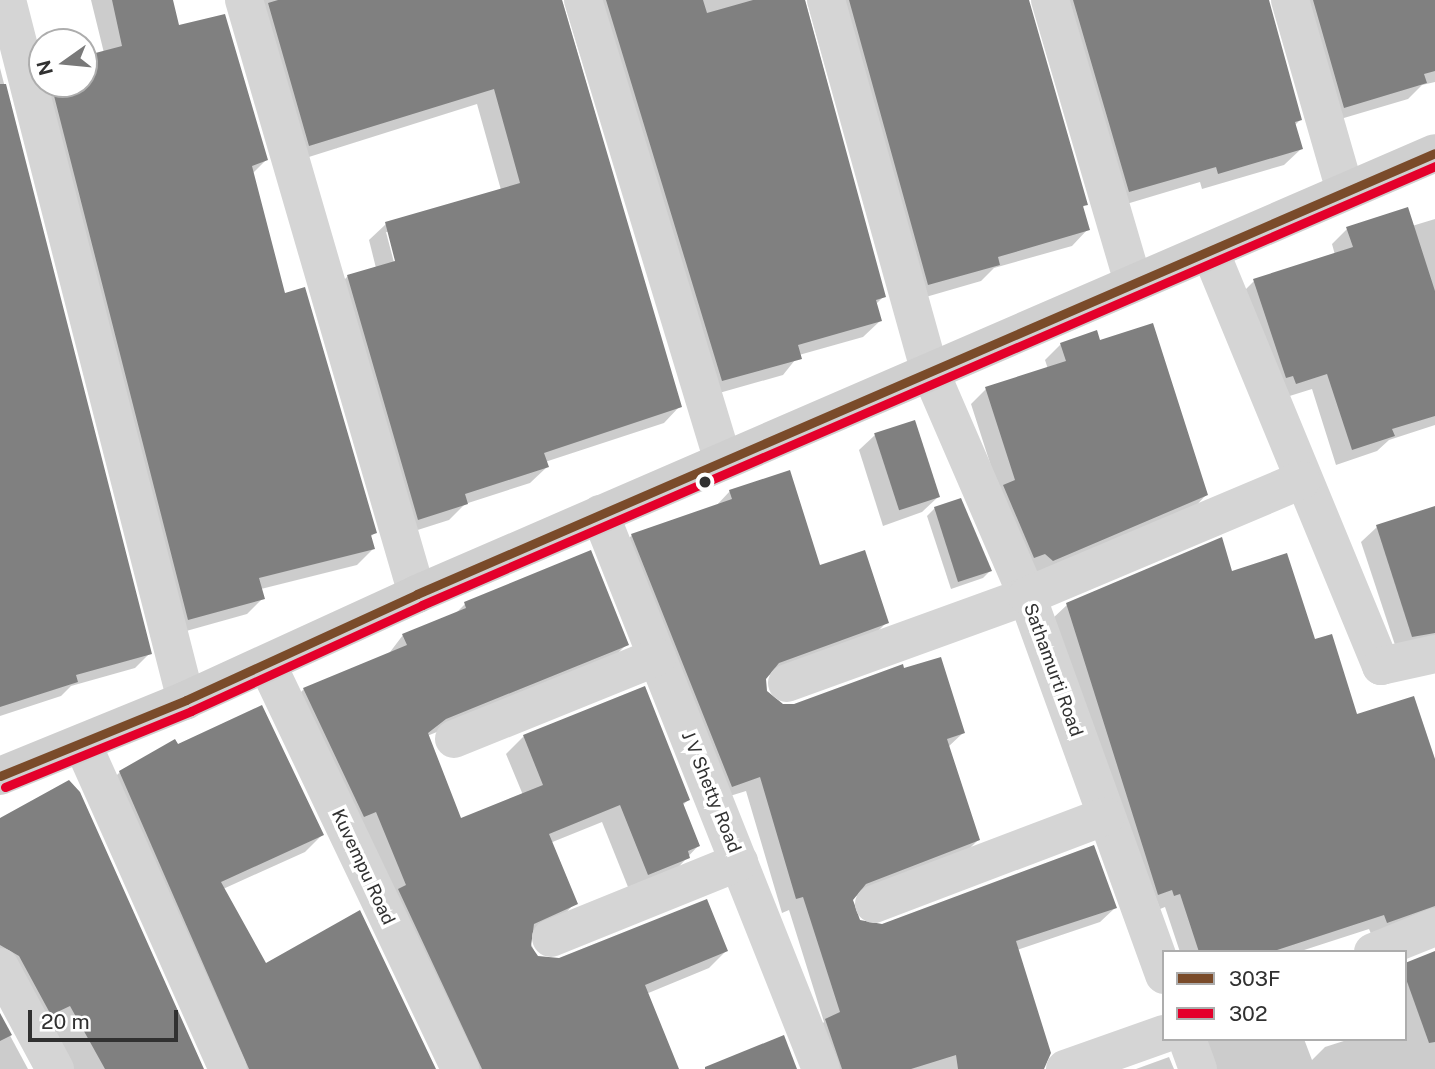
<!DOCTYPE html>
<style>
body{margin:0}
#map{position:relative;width:1435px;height:1069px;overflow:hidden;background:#fff;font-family:"Public Sans",sans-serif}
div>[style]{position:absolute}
.shadow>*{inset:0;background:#0003}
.building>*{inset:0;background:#808080;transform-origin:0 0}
.street>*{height:38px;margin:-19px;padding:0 19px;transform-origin:19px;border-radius:19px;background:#d5d5d5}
.secondary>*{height:38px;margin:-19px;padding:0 19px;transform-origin:19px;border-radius:19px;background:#cfcfcf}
.bus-1>*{height:9px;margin:-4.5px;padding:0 4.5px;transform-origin:4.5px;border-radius:4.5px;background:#7a4b2a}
.bus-2>*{height:9px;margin:-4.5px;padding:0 4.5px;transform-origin:4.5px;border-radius:4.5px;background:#e4002b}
.dots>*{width:19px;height:19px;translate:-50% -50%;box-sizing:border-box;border:4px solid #fff;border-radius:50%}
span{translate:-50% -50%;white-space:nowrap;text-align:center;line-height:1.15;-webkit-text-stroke:7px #fff;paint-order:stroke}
.street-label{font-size:18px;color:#313131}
.legend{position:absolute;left:1162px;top:950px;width:245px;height:91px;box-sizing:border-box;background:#fff;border:2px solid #adadad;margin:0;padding:9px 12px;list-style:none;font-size:21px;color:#313131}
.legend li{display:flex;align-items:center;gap:14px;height:35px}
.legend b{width:35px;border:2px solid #adadad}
.north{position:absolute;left:28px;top:28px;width:70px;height:70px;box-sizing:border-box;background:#fff;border:2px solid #adadad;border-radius:50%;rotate:255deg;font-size:19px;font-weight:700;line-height:28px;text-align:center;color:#313131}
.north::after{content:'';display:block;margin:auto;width:24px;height:32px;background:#797979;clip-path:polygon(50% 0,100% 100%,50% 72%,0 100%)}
.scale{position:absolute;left:28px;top:1010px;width:150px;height:32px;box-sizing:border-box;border:4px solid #313131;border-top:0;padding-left:9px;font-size:21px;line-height:24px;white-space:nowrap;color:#313131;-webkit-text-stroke:5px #fff;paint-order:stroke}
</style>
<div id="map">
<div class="shadow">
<i style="clip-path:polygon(91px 0,171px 0,178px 27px,266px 160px,252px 174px,283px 295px,375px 533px,370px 537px,373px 549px,357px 565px,261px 589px,263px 598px,247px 614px,172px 635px,42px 84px,84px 84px,84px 58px,104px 53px)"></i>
<i style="clip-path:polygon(evenodd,249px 0,562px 0,680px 406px,664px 423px,545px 462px,547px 467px,530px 483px,465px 504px,449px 520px,402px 535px,331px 293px,348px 276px,376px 268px,369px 240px,386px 224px,501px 190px,477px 104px,293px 162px,249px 0,386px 232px,389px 232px,399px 269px,396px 270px,386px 232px)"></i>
<i style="clip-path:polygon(577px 0,805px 0,884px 296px,875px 305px,880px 321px,863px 337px,799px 355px,783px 375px,705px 397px)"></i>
<i style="clip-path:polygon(820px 0,1027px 0,1086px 204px,1082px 208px,1088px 229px,1072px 246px,994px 268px,981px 281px,912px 301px)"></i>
<i style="clip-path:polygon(1044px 0,1267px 0,1300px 120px,1294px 126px,1301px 149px,1284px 165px,1202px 189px,1200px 182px,1113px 208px)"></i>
<i style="clip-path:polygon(1284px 0,1435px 0,1435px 82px,1422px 85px,1408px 99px,1327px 123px)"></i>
<i style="clip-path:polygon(0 68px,150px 653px,135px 668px,71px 686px,61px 696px,0 716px)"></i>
<i style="clip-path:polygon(1435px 219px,1435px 425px,1389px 440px,1377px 451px,1336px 465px,1312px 389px,1280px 399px,1239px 296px,1254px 281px,1335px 255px,1332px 244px,1347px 229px,1412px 226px)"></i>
<i style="clip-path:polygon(1099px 342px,1206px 495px,1191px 511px,1036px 576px,999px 491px,971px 404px,986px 389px,1048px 369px,1045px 360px,1061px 344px)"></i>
<i style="clip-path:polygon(875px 435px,938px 497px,922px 512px,883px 526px,859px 450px)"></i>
<i style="clip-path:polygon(730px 491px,887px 622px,872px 637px,766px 676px,765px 692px,782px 706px,963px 733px,948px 747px,978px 840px,964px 854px,853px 897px,852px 913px,869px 927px,1115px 908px,1100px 922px,1017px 950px,1042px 1069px,823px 1069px,811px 1035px,824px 1022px,789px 910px,782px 913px,746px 791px,717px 800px,618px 550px,632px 535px,715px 507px)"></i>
<i style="clip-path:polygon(935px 508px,990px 571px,983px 578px,951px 589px,927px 516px)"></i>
<i style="clip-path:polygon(1435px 508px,1435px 657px,1397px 651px,1361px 542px,1377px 527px)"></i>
<i style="clip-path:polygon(1231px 573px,1314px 642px,1356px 716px,1435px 765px,1435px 927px,1372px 936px,1369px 929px,1298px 952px,1180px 952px,1165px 907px,1160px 909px,1052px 619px,1067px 605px)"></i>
<i style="clip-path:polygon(465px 604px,627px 644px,609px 662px,427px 736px,460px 820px,523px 795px,506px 754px,524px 736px,688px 800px,682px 806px,698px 846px,671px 875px,630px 892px,602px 822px,550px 843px,575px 903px,558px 921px,527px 935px,537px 957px,559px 960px,726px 951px,709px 968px,646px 994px,677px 1069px,459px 1069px,286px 707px,304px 689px,387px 656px,403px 635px,454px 615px)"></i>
<i style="clip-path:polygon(175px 742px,322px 835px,305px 852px,223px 889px,265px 965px,434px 1069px,227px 1069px,102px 790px,120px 772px)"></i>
<i style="clip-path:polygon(0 820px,202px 1069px,50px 1069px,0 973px)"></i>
<i style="clip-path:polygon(1435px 952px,1435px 1069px,1200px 1069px,1196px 1053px,1208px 1039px,1304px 1039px,1312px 1060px,1325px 1047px,1350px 1039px,1405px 1039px,1405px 964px)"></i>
<i style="clip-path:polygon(0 1017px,28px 1069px,0 1069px)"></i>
<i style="clip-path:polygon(1169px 1057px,1174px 1069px,1136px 1069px)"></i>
</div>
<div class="building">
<i style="clip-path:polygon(112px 0,173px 0,179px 25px,225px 14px,268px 160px,252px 166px,285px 293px,305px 287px,377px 533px,371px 535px,375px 549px,259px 578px,265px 599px,188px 620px,51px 84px,84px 84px,84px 56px,122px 46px)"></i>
<i style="clip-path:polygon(278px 0,562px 0,682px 407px,544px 453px,549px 467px,465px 494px,468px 504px,418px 520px,347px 275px,395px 261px,385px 222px,520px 183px,494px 89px,309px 146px,268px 3px)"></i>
<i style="clip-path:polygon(606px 0,703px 0,707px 13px,753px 0,805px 0,886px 297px,876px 300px,882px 321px,798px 345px,802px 359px,722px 381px)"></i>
<i style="clip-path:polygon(849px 0,1029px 0,1088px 205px,1083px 206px,1090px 230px,998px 257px,1000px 265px,928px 285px)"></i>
<i style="clip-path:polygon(1073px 0,1269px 0,1302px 120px,1295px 122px,1303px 149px,1218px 174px,1216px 167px,1129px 192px)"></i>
<i style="clip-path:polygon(1313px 0,1435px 0,1435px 71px,1424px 74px,1427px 83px,1344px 108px)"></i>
<i style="clip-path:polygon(0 84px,6px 84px,152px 654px,76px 675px,78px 682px,0 707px)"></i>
<i style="clip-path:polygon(1408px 207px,1435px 291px,1435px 416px,1392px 429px,1395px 436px,1352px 450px,1327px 374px,1296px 384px,1293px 376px,1286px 378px,1253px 279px,1353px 247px,1346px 227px)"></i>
<i style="clip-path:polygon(1153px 323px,1208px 495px,1053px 561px,1045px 554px,1034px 558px,1003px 485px,1015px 480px,985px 387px,1066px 361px,1060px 343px,1097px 330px,1100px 340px)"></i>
<i style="left:915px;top:420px;width:81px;height:43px;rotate:72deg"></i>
<i style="clip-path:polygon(790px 470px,820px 565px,865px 550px,889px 623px,779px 663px,766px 679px,767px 691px,783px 704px,794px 704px,903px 664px,904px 668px,941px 657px,965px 733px,947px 739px,980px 840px,866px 884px,853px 900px,860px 920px,882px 924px,1094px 845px,1117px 908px,1016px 941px,1051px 1053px,1044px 1069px,958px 1069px,956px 1055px,911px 1069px,842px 1069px,825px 1019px,840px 1012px,803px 897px,796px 899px,760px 777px,732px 787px,631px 534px,732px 499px,729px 490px)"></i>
<i style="clip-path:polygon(961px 498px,992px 571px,958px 582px,934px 507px)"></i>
<i style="clip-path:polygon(1435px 506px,1435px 633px,1412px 637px,1376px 525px)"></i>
<i style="clip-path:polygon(1222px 537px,1232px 571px,1287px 553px,1315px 639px,1332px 634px,1357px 714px,1414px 696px,1435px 759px,1435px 906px,1387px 923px,1384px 915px,1271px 952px,1199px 952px,1180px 894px,1174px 896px,1172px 890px,1158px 895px,1066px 603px)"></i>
<i style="clip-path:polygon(591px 550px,629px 645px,446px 719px,428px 733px,461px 818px,543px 785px,523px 735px,645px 686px,690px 800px,683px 803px,700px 846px,688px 851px,690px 858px,648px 875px,620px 805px,549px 834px,578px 904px,534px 924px,531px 946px,538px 956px,559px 958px,707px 899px,728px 951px,645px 985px,679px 1069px,482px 1069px,398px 889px,406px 885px,376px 812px,364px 817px,303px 688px,407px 645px,402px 634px,466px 608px,464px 602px)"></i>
<i style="clip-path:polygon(262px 705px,324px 835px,221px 882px,266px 963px,360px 910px,436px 1069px,249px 1069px,119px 771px,175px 739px,178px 744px)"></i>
<i style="clip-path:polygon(69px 780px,80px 792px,204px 1069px,105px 1069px,70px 1006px,51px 1015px,19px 956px,0 945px,0 818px)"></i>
<i style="clip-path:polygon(1435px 951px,1435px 1042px,1429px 1043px,1405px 976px,1405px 963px)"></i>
<i style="clip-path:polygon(0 1013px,12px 1035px,0 1041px)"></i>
<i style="clip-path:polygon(784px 1035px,797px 1069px,705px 1069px,705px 1067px)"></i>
</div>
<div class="street">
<i style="left:7px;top:0;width:723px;rotate:75.66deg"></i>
<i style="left:244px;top:0;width:619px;rotate:73.76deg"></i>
<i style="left:583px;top:0;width:482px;rotate:73.1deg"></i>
<i style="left:826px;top:0;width:383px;rotate:74.4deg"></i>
<i style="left:929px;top:369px;width:247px;rotate:66.6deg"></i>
<i style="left:1027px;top:596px;width:403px;rotate:70.1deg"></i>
<i style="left:1050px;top:0;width:294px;rotate:73.6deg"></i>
<i style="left:1290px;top:0;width:198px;rotate:73.9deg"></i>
<i style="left:1210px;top:251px;width:449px;rotate:67.6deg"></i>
<i style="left:1381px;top:666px;width:55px;rotate:-12.5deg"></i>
<i style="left:600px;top:514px;width:597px;rotate:68.29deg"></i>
<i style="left:267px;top:664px;width:449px;rotate:64.5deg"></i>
<i style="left:787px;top:683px;width:255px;rotate:-19.9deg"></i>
<i style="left:1027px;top:596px;width:298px;rotate:-22.9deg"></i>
<i style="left:454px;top:739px;width:219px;rotate:-22deg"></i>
<i style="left:82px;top:743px;width:357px;rotate:65.9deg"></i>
<i style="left:874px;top:904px;width:248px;rotate:-20.8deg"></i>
<i style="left:551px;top:938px;width:203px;rotate:-22deg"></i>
<i style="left:1373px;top:952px;width:67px;rotate:-22deg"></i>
<i style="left:0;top:967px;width:116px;rotate:61.7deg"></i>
<i style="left:1187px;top:1039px;width:32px;rotate:70deg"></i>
<i style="left:1065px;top:1069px;width:105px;rotate:-19.5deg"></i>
</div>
<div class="secondary">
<i style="left:0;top:776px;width:201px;rotate:-22.2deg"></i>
<i style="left:186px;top:700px;width:254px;rotate:-24.6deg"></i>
<i style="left:417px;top:594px;width:1109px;rotate:-23.42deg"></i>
</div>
<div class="bus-1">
<i style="left:0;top:776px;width:201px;rotate:-22.2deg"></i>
<i style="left:186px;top:700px;width:254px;rotate:-24.6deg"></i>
<i style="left:417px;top:594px;width:1109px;rotate:-23.42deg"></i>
</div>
<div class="bus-2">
<i style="left:5px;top:787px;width:201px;rotate:-22.2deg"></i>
<i style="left:191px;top:711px;width:254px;rotate:-24.6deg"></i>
<i style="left:422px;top:605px;width:1104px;rotate:-23.43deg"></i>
</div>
<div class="dots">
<i style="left:705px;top:482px;background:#313131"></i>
</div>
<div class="street-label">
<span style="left:1053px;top:670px;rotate:70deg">Sathamurti Road</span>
<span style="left:711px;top:792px;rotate:68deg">J V Shetty Road</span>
<span style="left:363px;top:867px;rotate:65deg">Kuvempu Road</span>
</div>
<ul class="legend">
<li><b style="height:9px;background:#7a4b2a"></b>303F</li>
<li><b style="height:9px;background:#e4002b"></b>302</li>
</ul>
<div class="north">N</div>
<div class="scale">20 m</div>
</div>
